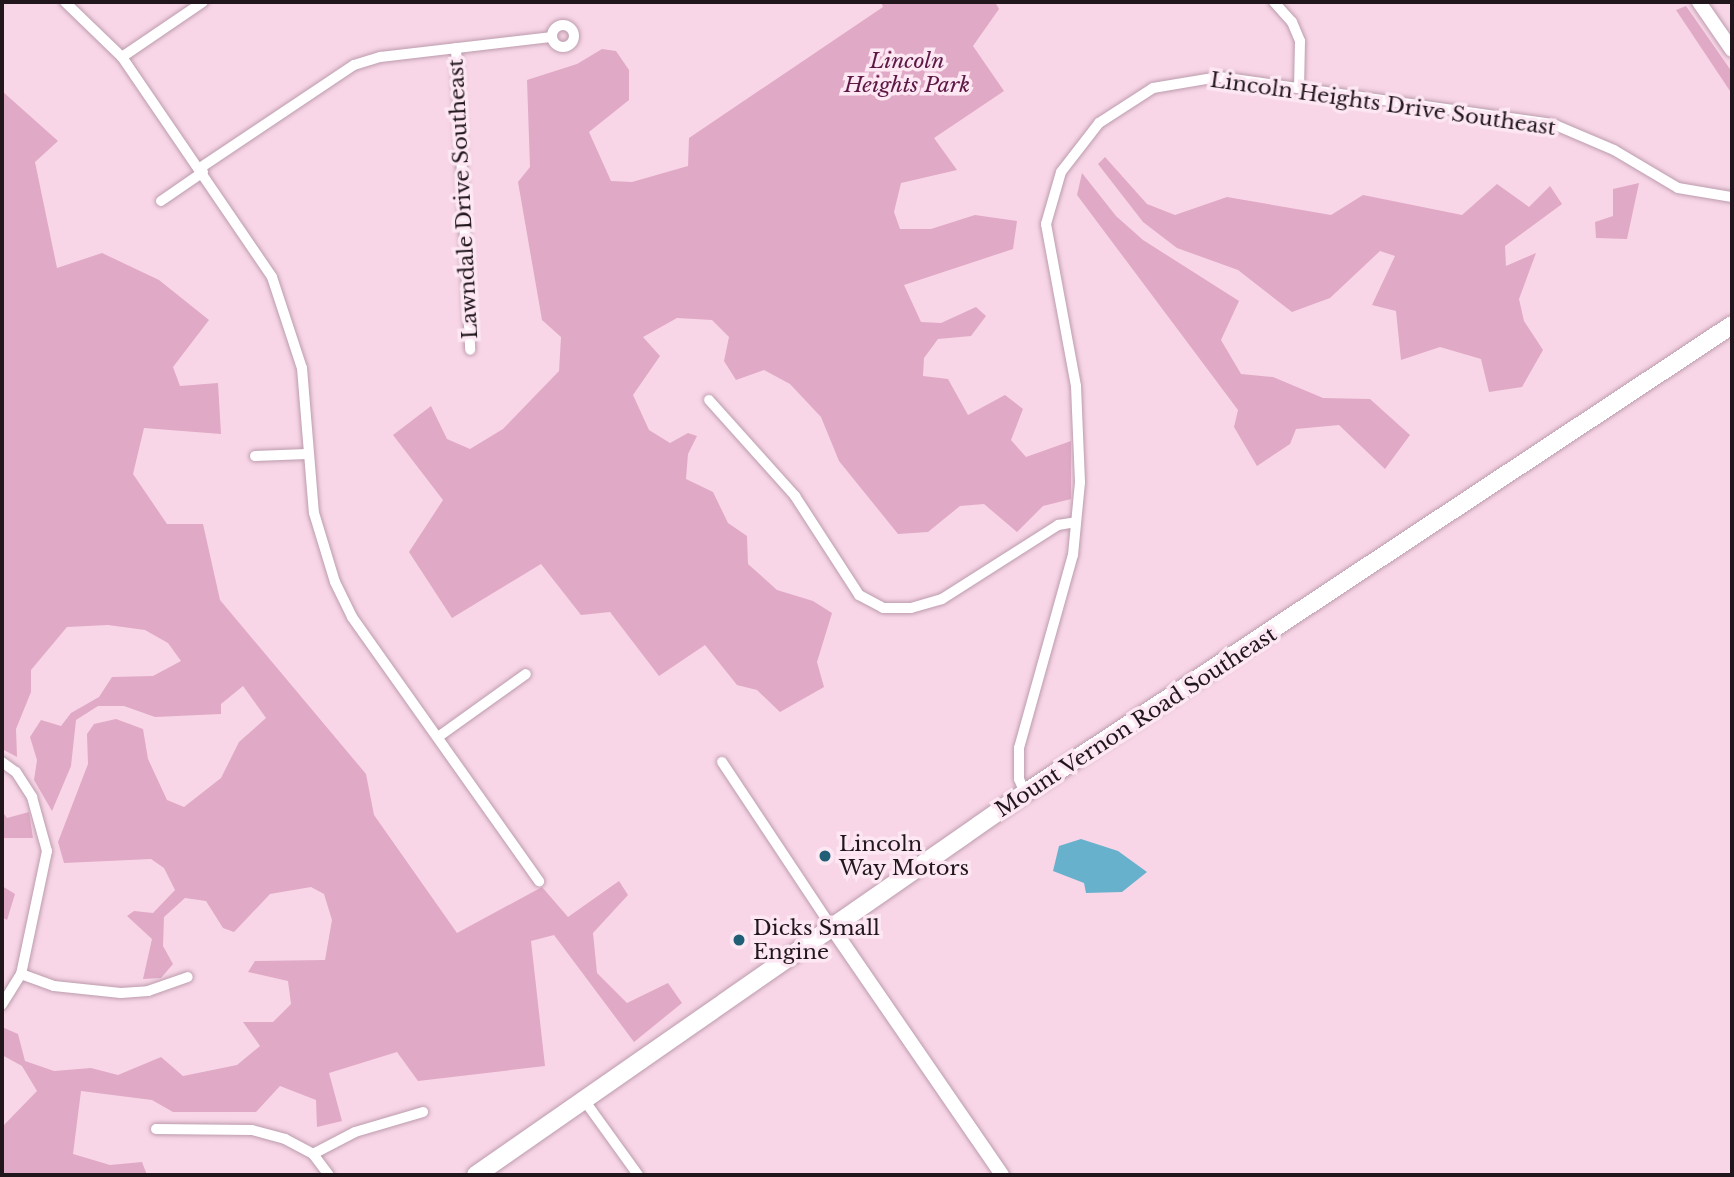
<!DOCTYPE html>
<style>
body{margin:0}
#map{position:relative;width:1734px;height:1177px;overflow:hidden;background:#f8d6e7;font-family:"Libre Baskerville",serif}
div>[style]{position:absolute}
.green>*{inset:0;background:#e0a9c6}
.water>*{inset:0;background:#67b1cd}
.roads{filter:drop-shadow(0 0 2px #bc9cad) drop-shadow(0 0 2px #bc9cad)}
.minor>*{height:10px;margin:-5px;padding:0 5px;transform-origin:5px;border-radius:5px;background:#fff}
.minor>.ring{margin:-5px;padding:0;box-sizing:content-box;background:none;border:10px solid #fff;border-radius:50%}
.tertiary>*{height:14px;margin:-7px;padding:0 7px;transform-origin:7px;border-radius:7px;background:#fff}
.primary>*{height:18px;margin:-9px;padding:0 9px;transform-origin:9px;border-radius:9px;background:#fff}
.dots>*{width:19px;height:19px;translate:-50% -50%;box-sizing:border-box;border:4px solid #fce7f2;border-radius:50%}
span{translate:-50% -50%;white-space:nowrap;text-align:center;line-height:1.15;-webkit-text-stroke:7px #fce7f2;paint-order:stroke}
.park-label{font-size:21px;color:#5e1845;font-style:italic}
.street-label{font-size:21px;color:#21161c}
.poi-label{font-size:21px;color:#21161c}
.left{translate:0 -50%;text-align:left}
.frame{position:absolute;inset:0;border:4px solid #21161c;pointer-events:none}
</style>
<div id="map">
<div class="green">
<i style="clip-path:polygon(881px 2px,995px 2px,999px 9px,973px 46px,1004px 91px,934px 138px,957px 170px,901px 183px,894px 212px,900px 229px,931px 229px,975px 215px,1017px 221px,1013px 249px,904px 285px,921px 322px,941px 323px,976px 307px,986px 316px,971px 336px,938px 339px,924px 358px,923px 376px,948px 379px,968px 415px,1005px 395px,1023px 409px,1011px 440px,1026px 457px,1071px 441px,1071px 499px,1043px 506px,1017px 532px,984px 504px,960px 506px,928px 532px,898px 534px,839px 461px,821px 417px,790px 384px,764px 370px,736px 380px,724px 361px,729px 337px,712px 320px,677px 318px,643px 337px,660px 356px,633px 395px,649px 430px,670px 443px,688px 433px,697px 436px,688px 454px,686px 479px,713px 492px,728px 523px,747px 536px,748px 564px,777px 590px,813px 601px,832px 613px,817px 662px,824px 687px,780px 712px,757px 690px,737px 685px,705px 645px,659px 676px,610px 612px,581px 615px,541px 564px,452px 618px,409px 552px,443px 500px,393px 435px,431px 406px,447px 439px,470px 449px,503px 429px,559px 371px,561px 337px,542px 320px,518px 182px,530px 167px,527px 80px,577px 64px,602px 49px,616px 51px,629px 70px,629px 100px,589px 132px,611px 181px,632px 182px,688px 166px,689px 138px,883px 7px)"></i>
<i style="clip-path:polygon(1686px 6px,1732px 72px,1732px 94px,1676px 10px)"></i>
<i style="clip-path:polygon(2px 91px,58px 141px,35px 162px,57px 268px,102px 253px,159px 280px,209px 320px,173px 367px,180px 386px,218px 383px,221px 434px,144px 428px,133px 474px,167px 524px,203px 524px,220px 600px,366px 774px,374px 815px,457px 933px,542px 887px,568px 917px,619px 881px,628px 895px,593px 933px,597px 973px,627px 1003px,668px 983px,682px 1003px,634px 1042px,554px 935px,531px 941px,545px 1066px,418px 1081px,397px 1052px,329px 1073px,342px 1121px,317px 1127px,316px 1100px,280px 1086px,256px 1112px,173px 1112px,152px 1100px,81px 1091px,73px 1154px,110px 1165px,142px 1162px,147px 1175px,2px 1175px,2px 1127px,37px 1091px,22px 1066px,2px 1055px,2px 1027px,18px 1034px,25px 1061px,54px 1071px,91px 1068px,118px 1075px,161px 1057px,183px 1076px,237px 1065px,260px 1046px,243px 1022px,273px 1022px,291px 1004px,288px 981px,248px 972px,255px 961px,325px 960px,332px 920px,324px 894px,311px 887px,270px 894px,234px 932px,223px 928px,206px 901px,185px 898px,164px 917px,163px 946px,173px 964px,161px 978px,143px 979px,152px 939px,127px 916px,134px 911px,153px 913px,175px 890px,164px 868px,151px 859px,64px 863px,58px 842px,88px 764px,87px 734px,94px 724px,116px 719px,143px 729px,148px 759px,167px 800px,184px 807px,221px 778px,239px 742px,266px 718px,243px 686px,221px 704px,221px 714px,155px 717px,124px 706px,98px 706px,76px 720px,71px 766px,52px 811px,34px 780px,37px 760px,30px 737px,41px 720px,61px 726px,71px 713px,99px 697px,112px 677px,153px 676px,181px 661px,168px 643px,145px 630px,108px 625px,67px 627px,31px 670px,31px 692px,16px 729px,17px 757px,2px 749px)"></i>
<i style="clip-path:polygon(1105px 157px,1147px 204px,1175px 215px,1227px 197px,1331px 215px,1363px 195px,1462px 215px,1497px 184px,1529px 207px,1550px 186px,1562px 204px,1505px 246px,1506px 266px,1536px 253px,1519px 299px,1524px 321px,1543px 350px,1522px 387px,1489px 392px,1481px 359px,1440px 347px,1401px 360px,1396px 311px,1372px 305px,1395px 256px,1380px 251px,1330px 298px,1292px 312px,1238px 270px,1177px 248px,1143px 222px,1098px 164px)"></i>
<i style="clip-path:polygon(1082px 173px,1116px 216px,1143px 240px,1239px 301px,1221px 340px,1241px 374px,1273px 377px,1323px 398px,1370px 399px,1410px 435px,1385px 469px,1339px 425px,1296px 429px,1290px 444px,1257px 466px,1234px 427px,1238px 410px,1077px 195px)"></i>
<i style="clip-path:polygon(1639px 183px,1627px 239px,1596px 238px,1595px 222px,1613px 216px,1613px 189px)"></i>
<i style="clip-path:polygon(2px 811px,7px 818px,29px 812px,33px 838px,2px 838px)"></i>
<i style="clip-path:polygon(2px 886px,15px 894px,7px 920px,2px 917px)"></i>
</div>
<div class="water">
<i style="clip-path:polygon(1081px 839px,1118px 851px,1147px 872px,1122px 892px,1086px 893px,1084px 883px,1053px 871px,1059px 846px)"></i>
</div>
<div class="roads">
<div class="minor">
<i style="left:65px;top:2px;width:79px;rotate:44deg"></i>
<i style="left:122px;top:57px;width:266px;rotate:55.7deg"></i>
<i style="left:272px;top:277px;width:96px;rotate:71.8deg"></i>
<i style="left:302px;top:368px;width:145px;rotate:85.3deg"></i>
<i style="left:314px;top:513px;width:72px;rotate:73.1deg"></i>
<i style="left:335px;top:582px;width:39px;rotate:64deg"></i>
<i style="left:352px;top:617px;width:324px;rotate:54.7deg"></i>
<i style="left:1274px;top:2px;width:27px;rotate:48deg"></i>
<i style="left:1292px;top:22px;width:21px;rotate:67deg"></i>
<i style="left:1300px;top:41px;width:47px;rotate:91.2deg"></i>
<i class="ring" style="left:552px;top:25px;width:12px;height:12px"></i>
<i style="left:456px;top:48px;width:302px;rotate:87.3deg"></i>
<i style="left:122px;top:57px;width:98px;rotate:-34.2deg"></i>
<i style="left:200px;top:168px;width:185px;rotate:-33.8deg"></i>
<i style="left:354px;top:65px;width:28px;rotate:-17deg"></i>
<i style="left:381px;top:57px;width:172px;rotate:-6.7deg"></i>
<i style="left:161px;top:201px;width:51px;rotate:-34.6deg"></i>
<i style="left:709px;top:400px;width:129px;rotate:48.1deg"></i>
<i style="left:795px;top:496px;width:118px;rotate:57.1deg"></i>
<i style="left:859px;top:595px;width:27px;rotate:28deg"></i>
<i style="left:883px;top:608px;width:28px"></i>
<i style="left:911px;top:608px;width:32px;rotate:-16deg"></i>
<i style="left:942px;top:599px;width:138px;rotate:-32.5deg"></i>
<i style="left:1058px;top:525px;width:18px;rotate:-9deg"></i>
<i style="left:255px;top:456px;width:52px;rotate:-2.2deg"></i>
<i style="left:438px;top:737px;width:108px;rotate:-35.6deg"></i>
<i style="left:2px;top:762px;width:17px;rotate:36deg"></i>
<i style="left:16px;top:772px;width:30px;rotate:57deg"></i>
<i style="left:32px;top:797px;width:56px;rotate:74.5deg"></i>
<i style="left:47px;top:851px;width:126px;rotate:101.9deg"></i>
<i style="left:21px;top:974px;width:36px;rotate:122deg"></i>
<i style="left:722px;top:762px;width:197px;rotate:56.4deg"></i>
<i style="left:1025px;top:793px;width:15px;rotate:-113deg"></i>
<i style="left:1019px;top:779px;width:31px;rotate:-90deg"></i>
<i style="left:1019px;top:748px;width:200px;rotate:-74.4deg"></i>
<i style="left:1073px;top:555px;width:73px;rotate:-84.5deg"></i>
<i style="left:1080px;top:482px;width:96px;rotate:-92.4deg"></i>
<i style="left:1076px;top:386px;width:165px;rotate:-100.5deg"></i>
<i style="left:1046px;top:224px;width:54px;rotate:-73.9deg"></i>
<i style="left:1061px;top:172px;width:62px;rotate:-52.2deg"></i>
<i style="left:1099px;top:123px;width:64px;rotate:-32.9deg"></i>
<i style="left:1153px;top:88px;width:67px;rotate:-9.5deg"></i>
<i style="left:1219px;top:77px;width:337px;rotate:8deg"></i>
<i style="left:1553px;top:124px;width:66px;rotate:23.1deg"></i>
<i style="left:1614px;top:150px;width:74px;rotate:30.7deg"></i>
<i style="left:1678px;top:188px;width:55px;rotate:9.5deg"></i>
<i style="left:21px;top:974px;width:35px;rotate:20deg"></i>
<i style="left:54px;top:986px;width:67px;rotate:6deg"></i>
<i style="left:121px;top:993px;width:27px;rotate:-4deg"></i>
<i style="left:148px;top:991px;width:42px;rotate:-19.3deg"></i>
<i style="left:584px;top:1100px;width:92px;rotate:54.2deg"></i>
<i style="left:156px;top:1129px;width:96px;rotate:0.6deg"></i>
<i style="left:252px;top:1130px;width:34px;rotate:15deg"></i>
<i style="left:285px;top:1139px;width:32px;rotate:28deg"></i>
<i style="left:313px;top:1154px;width:26px;rotate:53deg"></i>
<i style="left:313px;top:1154px;width:47px;rotate:-27.6deg"></i>
<i style="left:355px;top:1132px;width:71px;rotate:-16.4deg"></i>
</div>
<div class="tertiary">
<i style="left:1699px;top:2px;width:58px;rotate:55.5deg"></i>
<i style="left:831px;top:926px;width:302px;rotate:55.5deg"></i>
</div>
<div class="primary">
<i style="left:476px;top:1175px;width:669px;rotate:-34.83deg"></i>
<i style="left:1025px;top:793px;width:848px;rotate:-33.5deg"></i>
</div>
</div>
<div class="dots">
<i style="left:825px;top:856px;background:#205f75"></i>
<i style="left:739px;top:940px;background:#205f75"></i>
</div>
<div class="park-label">
<span style="left:907px;top:73px">Lincoln<br>Heights Park</span>
</div>
<div class="street-label">
<span style="left:1383px;top:104px;rotate:8deg">Lincoln Heights Drive Southeast</span>
<span style="left:463px;top:199px;rotate:-93deg">Lawndale Drive Southeast</span>
<span style="left:1136px;top:722px;rotate:-33deg">Mount Vernon Road Southeast</span>
</div>
<div class="poi-label">
<span class="left" style="left:839px;top:856px">Lincoln<br>Way Motors</span>
<span class="left" style="left:753px;top:940px">Dicks Small<br>Engine</span>
</div>
<div class="frame"></div>
</div>
